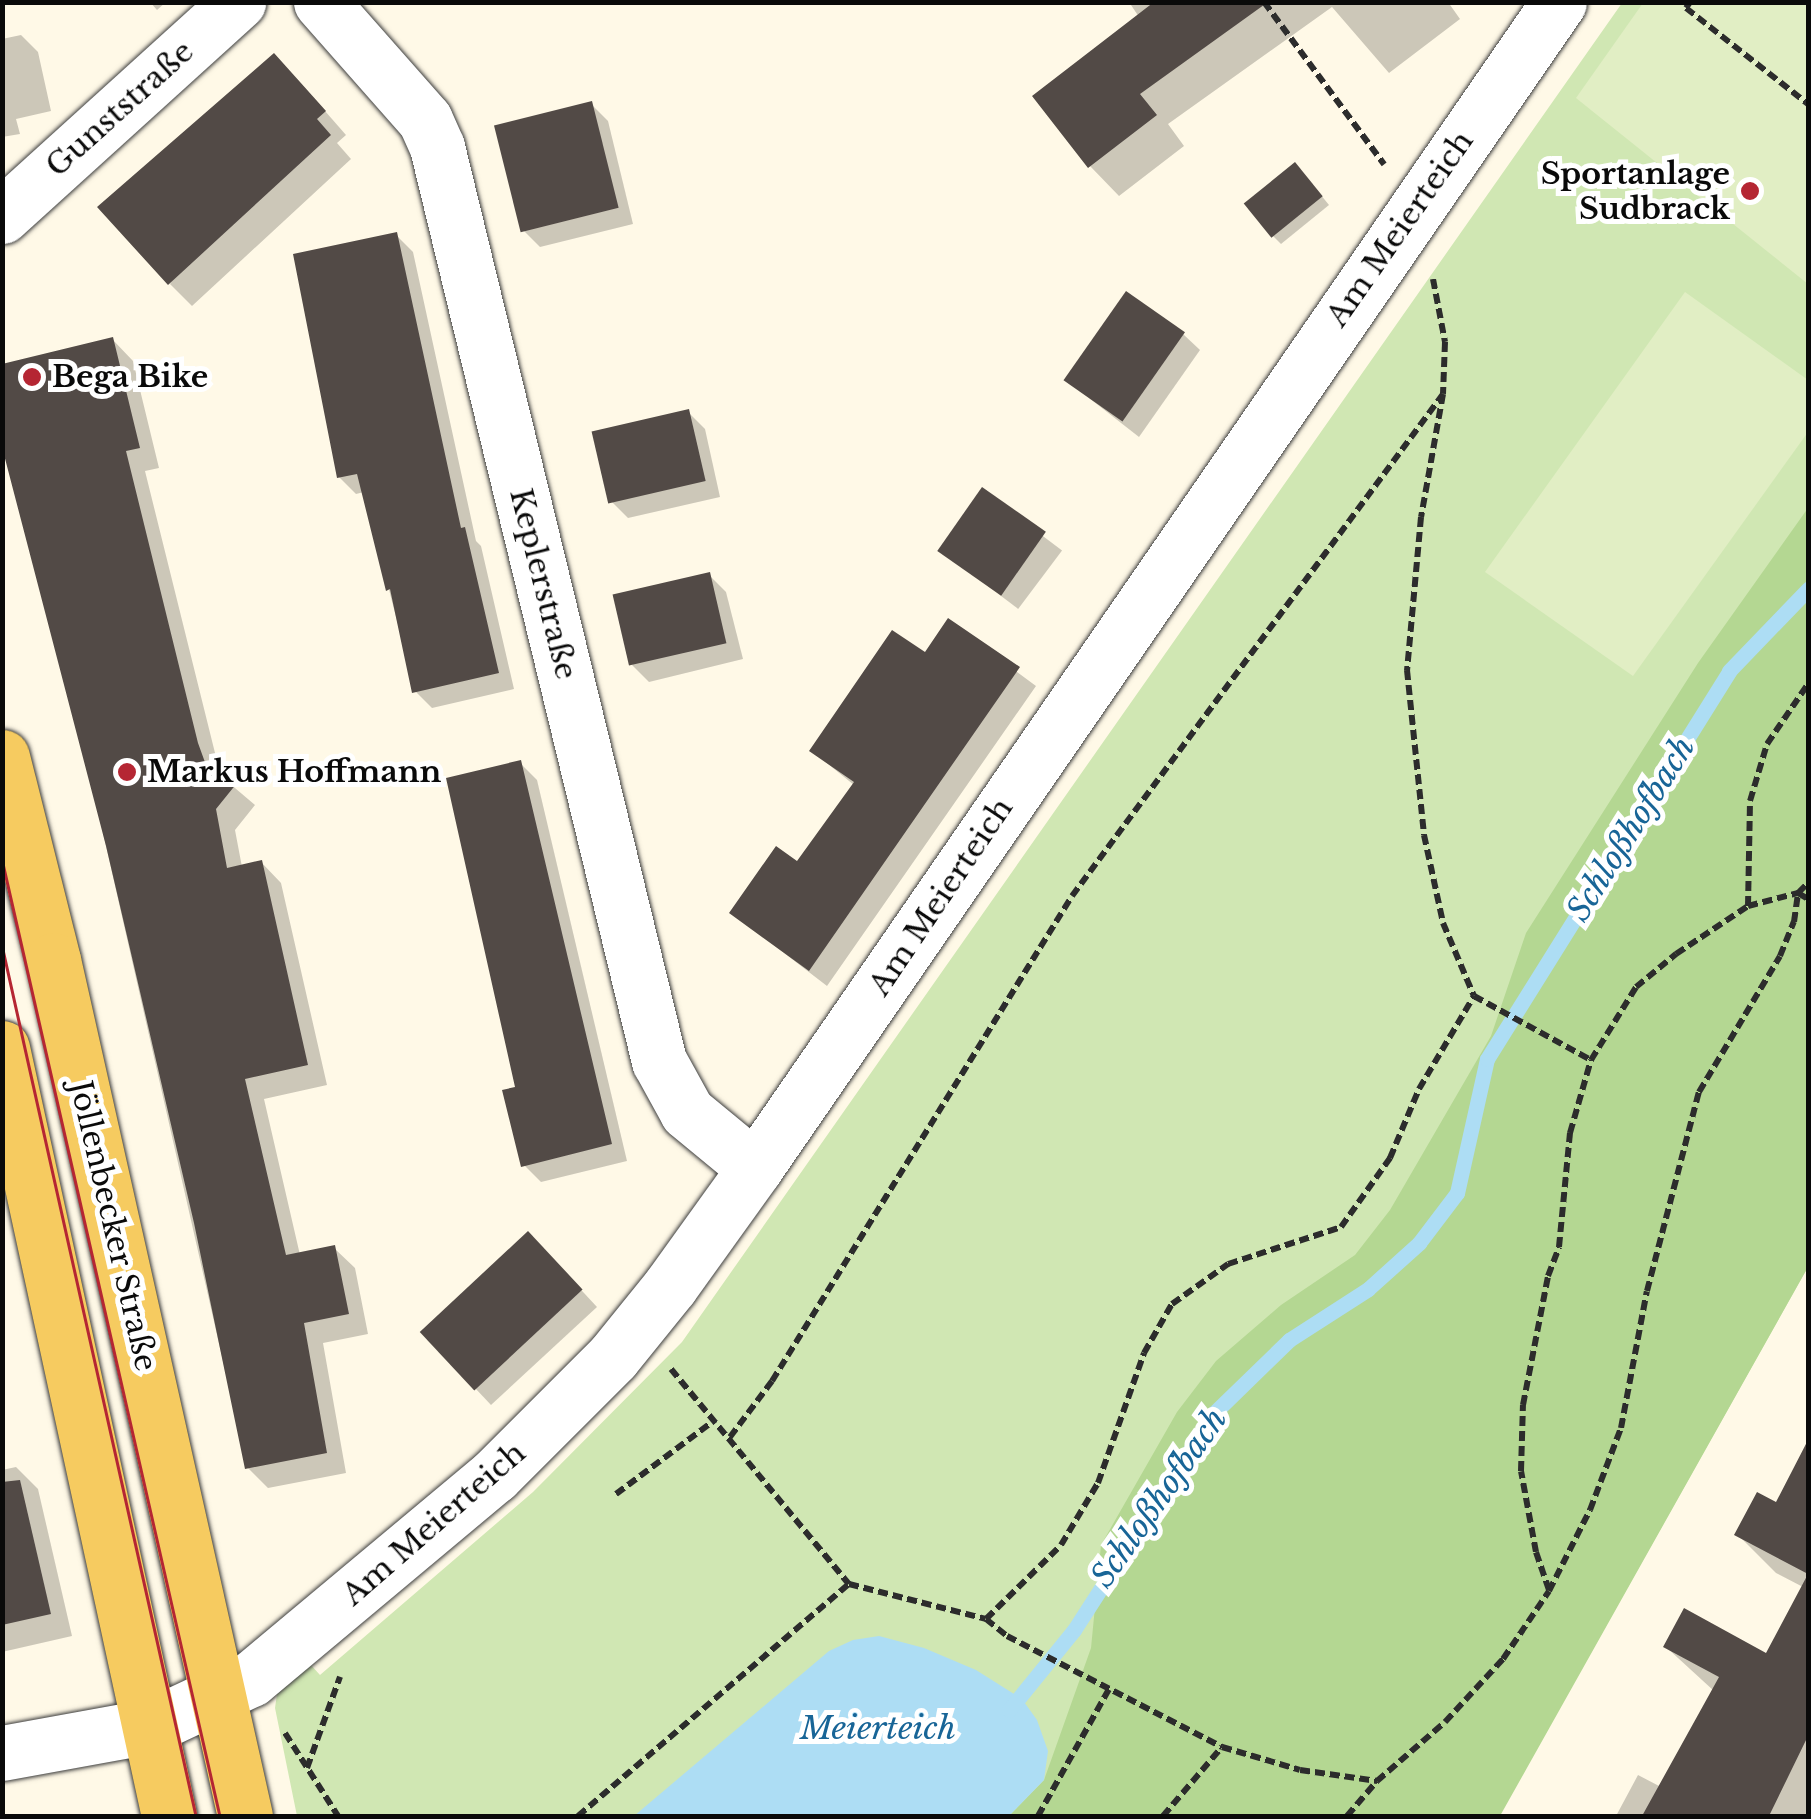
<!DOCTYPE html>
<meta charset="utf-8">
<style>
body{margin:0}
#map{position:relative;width:1811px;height:1819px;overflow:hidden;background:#fff9e7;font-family:"Libre Baskerville",serif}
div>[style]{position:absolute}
.green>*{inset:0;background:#d0e7b3}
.forest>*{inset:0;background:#b4d792}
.pitch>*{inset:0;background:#e1eec4}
.water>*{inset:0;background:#adddf4}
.shadow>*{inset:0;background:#0003;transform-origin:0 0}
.stream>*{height:15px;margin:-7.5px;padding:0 7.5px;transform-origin:7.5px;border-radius:7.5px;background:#adddf4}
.building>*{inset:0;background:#524a46;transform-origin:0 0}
.path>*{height:6px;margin-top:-3px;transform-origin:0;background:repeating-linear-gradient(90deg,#2c2c2c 0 10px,transparent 0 15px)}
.roads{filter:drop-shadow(0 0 2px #3d3d3d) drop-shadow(0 0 2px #3d3d3d)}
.minor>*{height:55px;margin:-27.5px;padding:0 27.5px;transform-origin:27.5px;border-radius:27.5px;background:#fff}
.major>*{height:55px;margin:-27.5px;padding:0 27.5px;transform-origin:27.5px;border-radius:27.5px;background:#f6cb60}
.tram>*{height:2.5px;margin:-1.25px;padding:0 1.25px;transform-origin:1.25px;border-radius:1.25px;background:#b52633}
.dots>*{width:28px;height:28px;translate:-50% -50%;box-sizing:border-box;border:5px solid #fff;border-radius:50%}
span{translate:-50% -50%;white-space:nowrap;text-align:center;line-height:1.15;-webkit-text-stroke:10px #fff;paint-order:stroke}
.street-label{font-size:30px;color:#0a0a0a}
.poi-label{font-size:30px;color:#0a0a0a;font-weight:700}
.right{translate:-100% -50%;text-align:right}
.left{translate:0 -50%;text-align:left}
.water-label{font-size:32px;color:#186597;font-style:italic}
.frame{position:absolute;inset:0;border:5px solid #0a0a0a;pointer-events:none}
</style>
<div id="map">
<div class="green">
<i style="clip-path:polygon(1622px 3px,1808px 3px,1808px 1267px,1499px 1816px,297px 1816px,275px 1708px,277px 1694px,310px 1664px,320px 1675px,533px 1492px,682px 1342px)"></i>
</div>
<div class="forest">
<i style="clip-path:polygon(1808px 508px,1808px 1267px,1500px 1816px,1009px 1816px,1044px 1780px,1091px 1648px,1101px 1545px,1177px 1412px,1216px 1361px,1281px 1305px,1355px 1255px,1390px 1210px,1491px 1036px,1526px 933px,1698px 663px)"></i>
</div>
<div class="pitch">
<i style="clip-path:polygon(1643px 3px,1808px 3px,1808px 284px,1576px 98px)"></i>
<i style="clip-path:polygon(1685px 292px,1808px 380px,1808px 432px,1633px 676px,1485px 572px)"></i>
</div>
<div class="water">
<i style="clip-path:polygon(879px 1636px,924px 1648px,976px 1670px,1022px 1699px,1037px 1720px,1048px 1751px,1044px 1780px,1009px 1816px,634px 1816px,829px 1651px,853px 1640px)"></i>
</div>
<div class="shadow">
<i style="clip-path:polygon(150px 2px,166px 2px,157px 10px)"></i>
<i style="clip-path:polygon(1129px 2px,1448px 2px,1460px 19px,1389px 73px,1332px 7px,1168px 124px,1184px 146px,1119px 196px,1090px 166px,1139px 17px)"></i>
<i style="clip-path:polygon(21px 35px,38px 52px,51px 111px,16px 119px,20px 134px,2px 137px,2px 39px)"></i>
<i style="clip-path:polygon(297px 79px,346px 135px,337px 143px,351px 159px,192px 306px,170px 284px)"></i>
<i style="clip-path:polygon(591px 104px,608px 121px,633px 224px,540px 247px,523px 230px)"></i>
<i style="clip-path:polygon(1303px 173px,1329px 205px,1281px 244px,1273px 236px)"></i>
<i style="clip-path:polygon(396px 235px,413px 252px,476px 541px,481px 546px,514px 689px,432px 708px,415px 691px,364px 492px,356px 494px,339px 477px)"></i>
<i style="clip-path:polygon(1183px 334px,1200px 350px,1139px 437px,1066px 380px)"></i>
<i style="clip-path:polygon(113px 340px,133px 361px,159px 468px,145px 471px,218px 765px,222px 777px,255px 805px,235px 830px,242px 867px,261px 862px,281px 883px,327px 1085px,264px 1099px,300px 1255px,334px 1248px,355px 1268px,368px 1334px,323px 1343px,346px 1473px,268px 1488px,247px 1467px,79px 727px)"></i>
<i style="clip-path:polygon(688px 412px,705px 429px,720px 497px,628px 518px,611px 501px)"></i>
<i style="left:983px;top:491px;width:99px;height:73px;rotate:37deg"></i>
<i style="clip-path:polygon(709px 575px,726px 592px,743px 659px,649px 682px,632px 665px)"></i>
<i style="clip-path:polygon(949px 622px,1036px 686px,827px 986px,732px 913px,798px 864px,854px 785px,812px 751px,925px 656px)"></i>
<i style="clip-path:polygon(520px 763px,537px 780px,627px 1161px,541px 1182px,524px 1165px,518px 1089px)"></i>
<i style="clip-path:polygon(545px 1251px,597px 1307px,491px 1405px,475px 1388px)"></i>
<i style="clip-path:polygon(16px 1467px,38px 1489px,72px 1636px,2px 1652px,2px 1470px)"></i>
<i style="clip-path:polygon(1789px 1482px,1808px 1493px,1808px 1816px,1616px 1816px,1638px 1775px,1661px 1787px,1714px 1691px,1666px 1647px,1767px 1656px,1803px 1587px,1776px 1573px,1737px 1534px,1777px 1506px)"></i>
</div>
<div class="stream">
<i style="left:1009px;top:1710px;width:103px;rotate:-50.9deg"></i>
<i style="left:1074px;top:1630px;width:257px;rotate:-57.2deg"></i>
<i style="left:1213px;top:1414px;width:106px;rotate:-44.2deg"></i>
<i style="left:1289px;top:1340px;width:94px;rotate:-32.8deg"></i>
<i style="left:1368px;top:1289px;width:69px;rotate:-42deg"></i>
<i style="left:1419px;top:1243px;width:63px;rotate:-52.8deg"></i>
<i style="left:1457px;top:1193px;width:137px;rotate:-77.4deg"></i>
<i style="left:1487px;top:1059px;width:457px;rotate:-58deg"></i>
<i style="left:1729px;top:671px;width:114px;rotate:-46.1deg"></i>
</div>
<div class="building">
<i style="clip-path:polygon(1154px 2px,1268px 2px,1140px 94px,1157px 115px,1088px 168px,1032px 96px)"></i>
<i style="clip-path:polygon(274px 53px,326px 111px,317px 119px,331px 135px,168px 285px,97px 207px)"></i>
<i style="left:592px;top:101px;width:110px;height:101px;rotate:76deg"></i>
<i style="left:1295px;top:162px;width:44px;height:66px;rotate:51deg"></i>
<i style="clip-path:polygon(397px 232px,461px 528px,465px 527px,499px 673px,412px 693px,390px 589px,386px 591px,357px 474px,337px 478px,293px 254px)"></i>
<i style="left:1126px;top:291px;width:72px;height:109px;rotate:35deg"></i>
<i style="clip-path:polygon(113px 337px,140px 448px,126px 451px,198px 743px,206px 765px,237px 783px,216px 809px,227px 868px,262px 860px,308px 1065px,245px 1079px,286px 1255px,335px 1245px,349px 1314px,304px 1323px,327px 1453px,245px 1469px,194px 1223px,106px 846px,2px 447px,2px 364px)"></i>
<i style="left:689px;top:409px;width:74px;height:100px;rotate:77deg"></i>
<i style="left:982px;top:487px;width:78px;height:78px;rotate:35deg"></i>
<i style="left:710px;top:572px;width:73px;height:100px;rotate:77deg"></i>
<i style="clip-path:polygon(948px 618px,1020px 667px,809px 971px,729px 913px,776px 846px,797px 861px,854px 782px,809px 751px,892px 630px,925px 652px)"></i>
<i style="clip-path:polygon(521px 760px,612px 1144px,521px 1167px,502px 1090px,515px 1087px,446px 778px)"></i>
<i style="left:528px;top:1231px;width:80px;height:148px;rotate:47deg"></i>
<i style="clip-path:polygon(1808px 1440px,1808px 1736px,1769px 1816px,1642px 1816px,1719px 1677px,1663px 1647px,1684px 1608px,1766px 1653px,1808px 1574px,1734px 1535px,1757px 1492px,1776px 1502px)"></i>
<i style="clip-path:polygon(20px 1480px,51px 1614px,2px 1625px,2px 1482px)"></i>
</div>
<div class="path">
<i style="left:1264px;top:2px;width:202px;rotate:53.5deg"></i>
<i style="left:1690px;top:2px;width:7px;rotate:124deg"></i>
<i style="left:1686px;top:8px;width:155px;rotate:38.2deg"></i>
<i style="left:1433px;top:279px;width:64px;rotate:79.2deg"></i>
<i style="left:1445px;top:342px;width:52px;rotate:92.2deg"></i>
<i style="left:1443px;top:394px;width:125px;rotate:100.1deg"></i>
<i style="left:1421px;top:517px;width:154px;rotate:95.2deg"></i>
<i style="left:1407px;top:670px;width:166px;rotate:84.1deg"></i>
<i style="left:1424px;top:835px;width:90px;rotate:77.8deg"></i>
<i style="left:1443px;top:923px;width:79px;rotate:67deg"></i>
<i style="left:1474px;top:996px;width:133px;rotate:28.7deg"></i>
<i style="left:1798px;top:893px;width:12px;rotate:31deg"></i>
<i style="left:1748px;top:906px;width:105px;rotate:-88.9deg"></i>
<i style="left:1750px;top:801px;width:59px;rotate:-73.4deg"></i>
<i style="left:1767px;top:744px;width:73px;rotate:-55.7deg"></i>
<i style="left:671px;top:1369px;width:279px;rotate:50.4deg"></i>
<i style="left:730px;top:1437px;width:70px;rotate:-53.1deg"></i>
<i style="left:772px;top:1381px;width:570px;rotate:-58.26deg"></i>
<i style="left:1072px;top:896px;width:624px;rotate:-53.53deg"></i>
<i style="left:616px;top:1494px;width:124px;rotate:-36.8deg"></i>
<i style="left:1549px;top:1590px;width:40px;rotate:-108.9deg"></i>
<i style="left:1536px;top:1552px;width:82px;rotate:-100.5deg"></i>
<i style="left:1521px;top:1471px;width:66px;rotate:-88.3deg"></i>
<i style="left:1523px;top:1405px;width:131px;rotate:-79deg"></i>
<i style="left:1548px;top:1276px;width:31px;rotate:-69deg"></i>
<i style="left:1559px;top:1247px;width:115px;rotate:-84.5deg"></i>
<i style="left:1570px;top:1133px;width:76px;rotate:-74deg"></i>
<i style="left:1591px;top:1060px;width:86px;rotate:-58.3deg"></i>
<i style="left:1636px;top:987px;width:52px;rotate:-39.5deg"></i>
<i style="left:1676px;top:954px;width:87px;rotate:-33.7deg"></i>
<i style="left:1748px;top:906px;width:52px;rotate:-14.6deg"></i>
<i style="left:1798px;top:893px;width:14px;rotate:-45deg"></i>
<i style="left:986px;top:1619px;width:27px;rotate:39deg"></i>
<i style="left:1007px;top:1636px;width:242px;rotate:27.3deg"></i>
<i style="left:1222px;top:1747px;width:81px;rotate:16.4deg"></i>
<i style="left:1300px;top:1770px;width:78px;rotate:8.1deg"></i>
<i style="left:285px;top:1733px;width:98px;rotate:57.4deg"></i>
<i style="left:307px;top:1768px;width:97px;rotate:-70.1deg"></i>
<i style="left:578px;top:1816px;width:357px;rotate:-40.6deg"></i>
<i style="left:849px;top:1584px;width:141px;rotate:14.3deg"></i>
<i style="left:986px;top:1619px;width:105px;rotate:-44.6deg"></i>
<i style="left:1061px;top:1545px;width:72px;rotate:-59.2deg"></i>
<i style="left:1098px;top:1483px;width:138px;rotate:-70.5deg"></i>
<i style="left:1144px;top:1353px;width:56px;rotate:-60.3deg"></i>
<i style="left:1172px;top:1304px;width:69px;rotate:-35.5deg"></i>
<i style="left:1228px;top:1264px;width:119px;rotate:-18.1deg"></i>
<i style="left:1341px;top:1227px;width:85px;rotate:-54.6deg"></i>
<i style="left:1390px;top:1158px;width:75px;rotate:-67.2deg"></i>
<i style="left:1419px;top:1089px;width:108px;rotate:-59.4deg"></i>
<i style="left:1038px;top:1816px;width:145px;rotate:-60.8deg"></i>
<i style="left:1163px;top:1816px;width:91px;rotate:-49.5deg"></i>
<i style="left:1347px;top:1816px;width:46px;rotate:-49.4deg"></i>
<i style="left:1377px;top:1781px;width:90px;rotate:-40.9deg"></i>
<i style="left:1445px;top:1722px;width:86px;rotate:-47.4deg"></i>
<i style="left:1503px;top:1659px;width:82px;rotate:-55.9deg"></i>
<i style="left:1549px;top:1591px;width:91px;rotate:-63.2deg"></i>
<i style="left:1590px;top:1510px;width:88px;rotate:-69.3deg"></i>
<i style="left:1621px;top:1428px;width:139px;rotate:-79.3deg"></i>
<i style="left:1647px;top:1291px;width:206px;rotate:-75.4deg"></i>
<i style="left:1699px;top:1092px;width:158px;rotate:-59.2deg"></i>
<i style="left:1780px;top:956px;width:37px;rotate:-68deg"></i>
<i style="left:1794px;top:922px;width:29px;rotate:-82deg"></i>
</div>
<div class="roads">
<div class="minor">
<i style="left:321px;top:2px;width:157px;rotate:48.6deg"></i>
<i style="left:425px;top:120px;width:30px;rotate:66deg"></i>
<i style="left:437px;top:147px;width:941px;rotate:76.35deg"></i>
<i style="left:659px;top:1061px;width:58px;rotate:61.2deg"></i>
<i style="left:687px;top:1112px;width:88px;rotate:39.5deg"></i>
<i style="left:2px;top:216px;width:319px;rotate:-42.2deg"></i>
<i style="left:2px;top:1753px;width:151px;rotate:-10.3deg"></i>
<i style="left:151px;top:1726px;width:110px;rotate:-25.2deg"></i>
<i style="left:251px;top:1679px;width:317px;rotate:-39.9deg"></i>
<i style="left:494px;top:1476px;width:168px;rotate:-45deg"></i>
<i style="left:613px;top:1357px;width:92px;rotate:-51.1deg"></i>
<i style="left:671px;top:1285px;width:144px;rotate:-54.3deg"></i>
<i style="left:755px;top:1168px;width:1416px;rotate:-55.41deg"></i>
</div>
<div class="major">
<i style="left:2px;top:757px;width:209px;rotate:75.9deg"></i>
<i style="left:53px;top:960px;width:877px;rotate:77.36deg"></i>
<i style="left:2px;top:1048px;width:786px;rotate:77.73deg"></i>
</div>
</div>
<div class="tram">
<i style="left:2px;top:859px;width:982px;rotate:77.17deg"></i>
<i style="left:2px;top:945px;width:892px;rotate:77.44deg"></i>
</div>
<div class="dots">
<i style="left:1750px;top:191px;background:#b52633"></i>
<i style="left:32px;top:377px;background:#b52633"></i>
<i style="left:127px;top:772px;background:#b52633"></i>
</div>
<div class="street-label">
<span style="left:120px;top:109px;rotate:-42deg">Gunststraße</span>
<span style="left:1400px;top:229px;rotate:-55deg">Am Meierteich</span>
<span style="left:543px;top:584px;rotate:76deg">Keplerstraße</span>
<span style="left:941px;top:897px;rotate:-56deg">Am Meierteich</span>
<span style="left:113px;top:1226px;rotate:77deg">Jöllenbecker Straße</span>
<span style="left:434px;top:1524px;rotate:-41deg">Am Meierteich</span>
</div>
<div class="poi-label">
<span class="right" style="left:1730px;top:191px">Sportanlage<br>Sudbrack</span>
<span class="left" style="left:52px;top:377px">Bega Bike</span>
<span class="left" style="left:147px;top:772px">Markus Hoffmann</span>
</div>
<div class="water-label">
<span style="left:1631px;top:829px;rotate:-58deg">Schloßhofbach</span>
<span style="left:1159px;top:1498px;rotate:-55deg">Schloßhofbach</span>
<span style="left:878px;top:1728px">Meierteich</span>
</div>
<div class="frame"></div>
</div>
